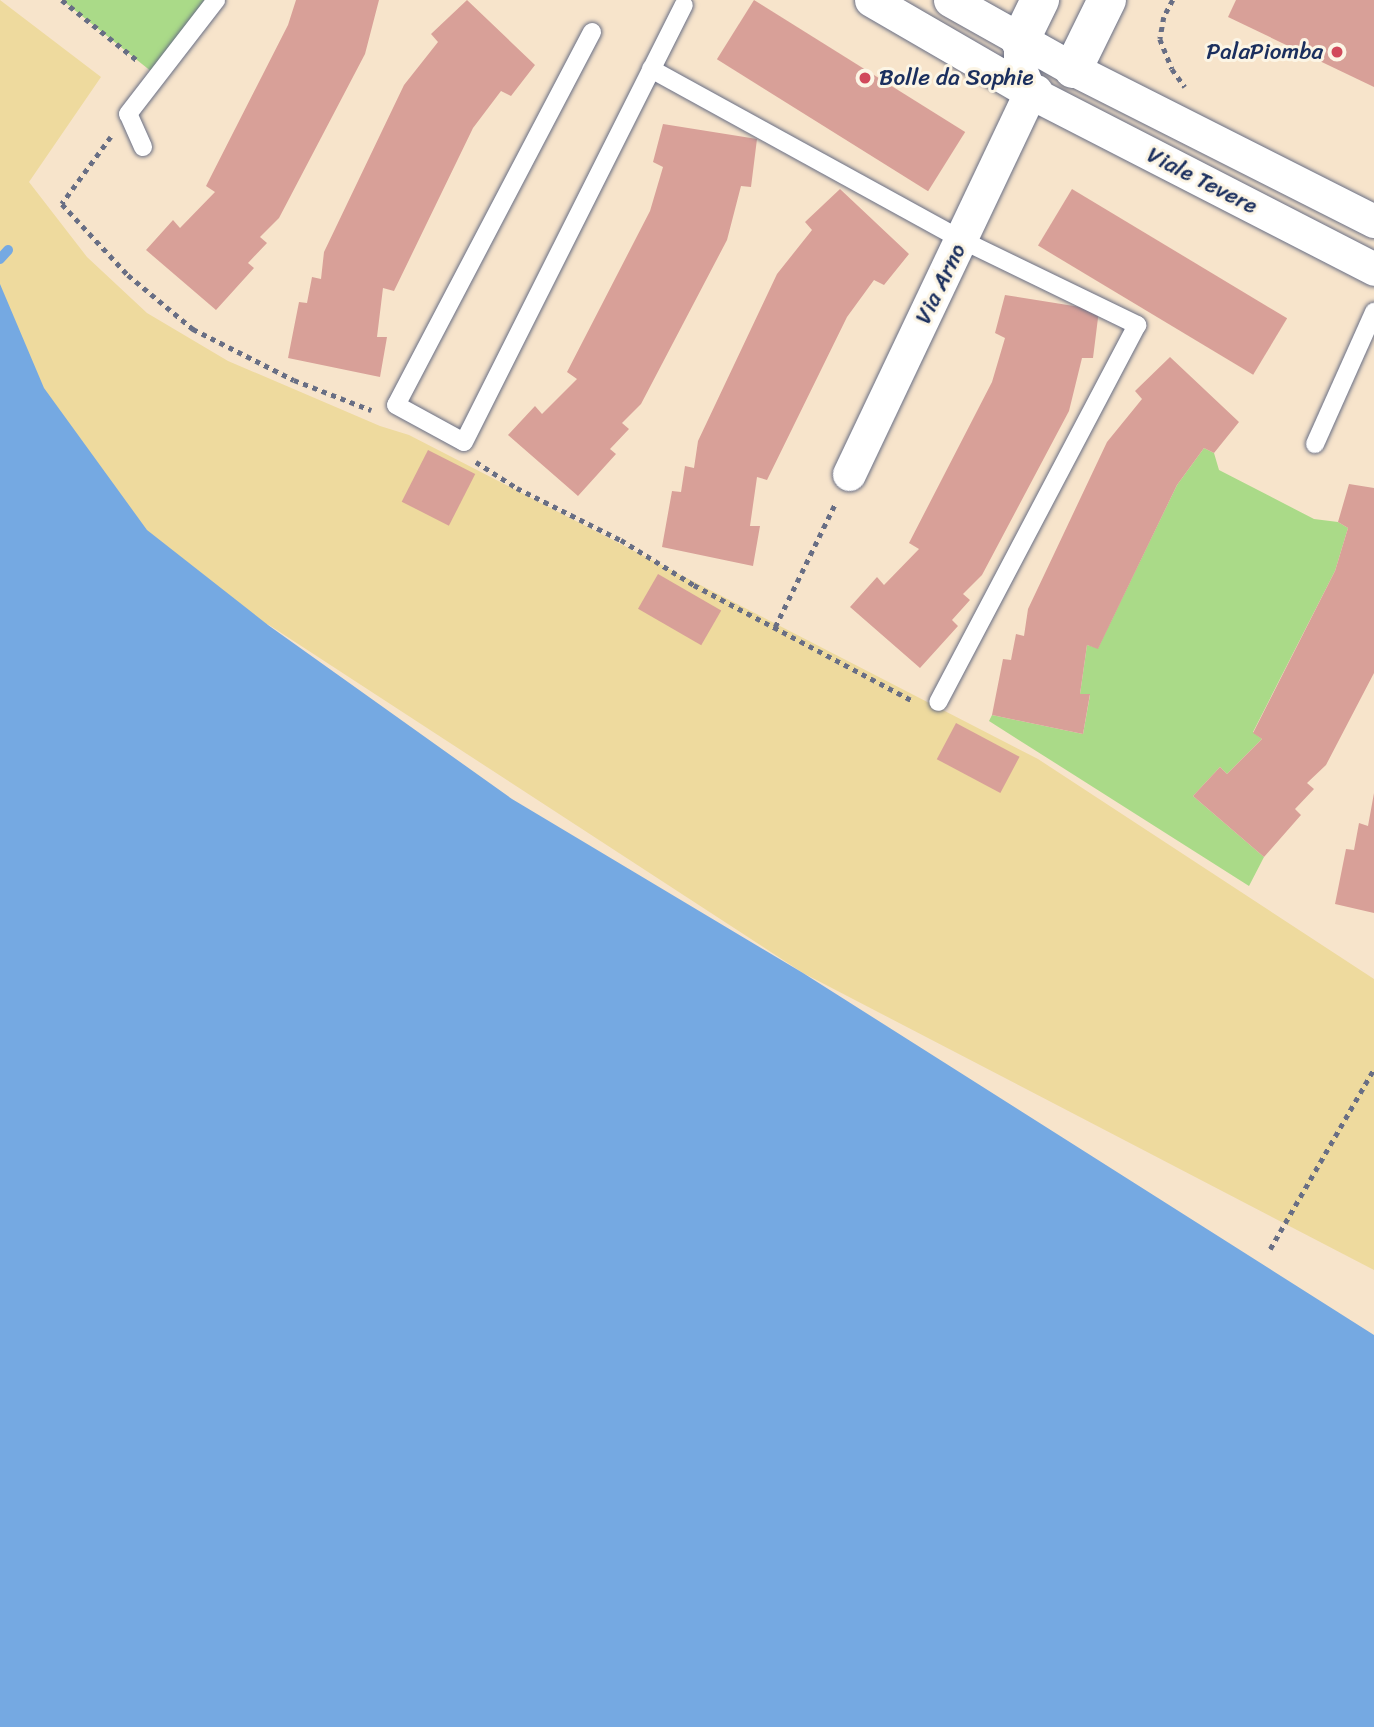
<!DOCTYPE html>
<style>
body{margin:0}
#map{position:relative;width:1374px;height:1727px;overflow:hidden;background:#f7e4cb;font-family:Sriracha,sans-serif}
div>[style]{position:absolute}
.green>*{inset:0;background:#aada88}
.sand>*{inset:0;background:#eeda9e}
.water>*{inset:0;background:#75a9e2}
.stream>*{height:10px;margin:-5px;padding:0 5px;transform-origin:5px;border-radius:5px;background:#75a9e2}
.building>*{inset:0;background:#d8a098;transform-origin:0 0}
.path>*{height:4.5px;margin-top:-2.25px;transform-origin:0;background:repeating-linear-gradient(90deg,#686e84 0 5px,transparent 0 10px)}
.roads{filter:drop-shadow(0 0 2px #686e84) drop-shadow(0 0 2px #686e84)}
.service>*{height:18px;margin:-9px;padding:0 9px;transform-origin:9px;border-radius:9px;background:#fff}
.minor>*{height:33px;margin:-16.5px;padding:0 16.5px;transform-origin:16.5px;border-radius:16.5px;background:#fff}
.tertiary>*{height:38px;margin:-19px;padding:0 19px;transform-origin:19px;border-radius:19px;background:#fff}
.dots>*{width:19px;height:19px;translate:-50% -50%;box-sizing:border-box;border:4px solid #fcf5e5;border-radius:50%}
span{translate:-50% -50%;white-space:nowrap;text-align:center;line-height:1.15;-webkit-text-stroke:6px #fcf5e5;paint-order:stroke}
.poi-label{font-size:23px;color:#1b2f5e}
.right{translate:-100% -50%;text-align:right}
.left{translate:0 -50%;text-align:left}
.street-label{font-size:23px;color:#1b2f5e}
</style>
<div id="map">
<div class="green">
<i style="clip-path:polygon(62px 0,212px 0,157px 76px)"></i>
<i style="clip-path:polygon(1204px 448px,1214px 453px,1219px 470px,1314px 519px,1338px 522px,1348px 528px,1335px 571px,1253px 732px,1262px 739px,1227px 774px,1220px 767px,1193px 796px,1264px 857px,1249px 886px,989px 721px,992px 715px,1083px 734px,1090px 695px,1080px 694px,1087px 645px,1098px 648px,1177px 485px)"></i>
</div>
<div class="sand">
<i style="clip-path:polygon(0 0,101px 77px,29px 182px,87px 257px,147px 313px,228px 361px,380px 426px,409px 435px,1038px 759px,1374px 979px,1374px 1270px,803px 973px,269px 625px,196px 602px,0 460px)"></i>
</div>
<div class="water">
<i style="clip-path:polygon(0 284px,44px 388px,147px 530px,268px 625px,512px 799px,803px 973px,1374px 1335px,1374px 1727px,0 1727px)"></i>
</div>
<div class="stream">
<i style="left:0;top:259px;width:12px;rotate:-48deg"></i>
</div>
<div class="building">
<i style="clip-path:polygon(296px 0,379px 0,365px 54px,279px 218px,260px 237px,267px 243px,248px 263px,254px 268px,216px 310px,146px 250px,173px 220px,180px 228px,215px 192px,206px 186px,288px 25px)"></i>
<i style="clip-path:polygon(467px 0,535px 65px,511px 96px,501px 91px,473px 128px,394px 291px,383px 288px,377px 337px,387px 337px,380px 377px,288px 358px,299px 302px,307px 303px,312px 277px,321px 279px,324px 252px,404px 85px,438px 42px,431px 34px)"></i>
<i style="left:754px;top:0;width:249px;height:70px;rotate:32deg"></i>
<i style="clip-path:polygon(1236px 0,1374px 0,1374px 87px,1228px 17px)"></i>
<i style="clip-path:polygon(663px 124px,757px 139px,751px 187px,741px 186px,727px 240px,641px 404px,622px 423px,629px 429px,610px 449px,616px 454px,578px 496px,508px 435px,535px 406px,542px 414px,577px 379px,567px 372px,650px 211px,663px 167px,653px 162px)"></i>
<i style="clip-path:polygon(840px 189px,909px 254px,884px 285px,874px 280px,847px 317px,767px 480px,757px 477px,750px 526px,760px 526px,753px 566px,662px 547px,672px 491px,681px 492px,685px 466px,694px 468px,698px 441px,777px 274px,812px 230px,805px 222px)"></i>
<i style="left:1072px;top:189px;width:251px;height:66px;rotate:31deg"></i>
<i style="clip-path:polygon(1005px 295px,1099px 310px,1093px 358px,1082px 358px,1069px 411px,982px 575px,963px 594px,970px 600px,952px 620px,958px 626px,920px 668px,850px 607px,877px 577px,884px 585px,919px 549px,909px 543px,992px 382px,1005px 338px,995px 333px)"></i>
<i style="clip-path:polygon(1170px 357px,1239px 422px,1214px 453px,1204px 448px,1177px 485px,1098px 649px,1087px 645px,1080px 694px,1090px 694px,1083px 734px,992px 715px,1003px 659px,1011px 660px,1016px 634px,1024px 636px,1028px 609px,1107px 442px,1142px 399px,1135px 391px)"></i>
<i style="left:428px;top:450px;width:53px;height:58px;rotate:27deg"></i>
<i style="clip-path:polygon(1349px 484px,1374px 488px,1374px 673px,1326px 765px,1307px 783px,1314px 789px,1295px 809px,1301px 815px,1264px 857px,1193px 796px,1220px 767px,1227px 774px,1262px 739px,1253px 733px,1335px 571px,1348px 528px,1338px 522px)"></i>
<i style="left:658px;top:574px;width:73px;height:40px;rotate:30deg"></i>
<i style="left:956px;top:723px;width:72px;height:41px;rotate:28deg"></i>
<i style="clip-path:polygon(1374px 793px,1374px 913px,1335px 904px,1346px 849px,1354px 850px,1359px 823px,1368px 826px)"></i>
</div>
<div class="path">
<i style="left:62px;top:0;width:96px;rotate:38.7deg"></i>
<i style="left:1173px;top:0;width:19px;rotate:118deg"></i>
<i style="left:1164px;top:17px;width:22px;rotate:100deg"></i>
<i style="left:1160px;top:39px;width:32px;rotate:68deg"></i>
<i style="left:1172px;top:69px;width:22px;rotate:54deg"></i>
<i style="left:111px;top:137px;width:83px;rotate:126.2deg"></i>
<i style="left:62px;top:204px;width:97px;rotate:47.1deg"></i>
<i style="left:128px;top:275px;width:85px;rotate:39.7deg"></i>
<i style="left:193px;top:329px;width:113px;rotate:26.8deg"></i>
<i style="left:294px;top:380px;width:83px;rotate:21.3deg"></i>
<i style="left:476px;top:462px;width:49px;rotate:32.4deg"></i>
<i style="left:517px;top:488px;width:116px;rotate:26.6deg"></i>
<i style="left:621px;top:540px;width:86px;rotate:31.7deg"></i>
<i style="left:694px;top:585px;width:248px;rotate:27.9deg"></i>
<i style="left:775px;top:627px;width:139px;rotate:-64deg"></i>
<i style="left:1270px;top:1249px;width:208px;rotate:-60deg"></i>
</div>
<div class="roads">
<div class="service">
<i style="left:592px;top:32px;width:421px;rotate:117.7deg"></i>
<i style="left:396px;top:405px;width:77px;rotate:28.6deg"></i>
<i style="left:464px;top:442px;width:489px;rotate:-63.3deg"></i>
<i style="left:651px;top:69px;width:355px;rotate:28.8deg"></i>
<i style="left:962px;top:240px;width:195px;rotate:25.9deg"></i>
<i style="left:1137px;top:325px;width:426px;rotate:117.8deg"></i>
<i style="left:143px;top:147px;width:36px;rotate:-114deg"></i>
<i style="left:128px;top:114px;width:144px;rotate:-52.3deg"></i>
<i style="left:1315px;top:444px;width:145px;rotate:-65.9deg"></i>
</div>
<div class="minor">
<i style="left:871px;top:0;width:184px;rotate:30.1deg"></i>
<i style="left:1030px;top:92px;width:6px;rotate:-9deg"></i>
<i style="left:950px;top:0;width:141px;rotate:29.3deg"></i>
<i style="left:1073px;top:69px;width:337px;rotate:26.8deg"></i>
<i style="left:1020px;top:41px;width:28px;rotate:90deg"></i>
<i style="left:1020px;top:69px;width:25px;rotate:67deg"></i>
<i style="left:1030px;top:92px;width:387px;rotate:27.2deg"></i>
<i style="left:849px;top:474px;width:423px;rotate:-64.6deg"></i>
</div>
<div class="tertiary">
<i style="left:1020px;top:41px;width:46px;rotate:-64deg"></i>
<i style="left:1073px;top:69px;width:77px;rotate:-63.8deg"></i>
</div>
</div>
<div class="dots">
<i style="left:1337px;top:52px;background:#d1495b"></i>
<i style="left:865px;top:78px;background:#d1495b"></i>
</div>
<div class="poi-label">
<span class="right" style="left:1323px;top:52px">PalaPiomba</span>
<span class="left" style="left:879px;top:78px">Bolle da Sophie</span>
</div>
<div class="street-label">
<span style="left:1202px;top:181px;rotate:27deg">Viale Tevere</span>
<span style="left:941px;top:284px;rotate:-64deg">Via Arno</span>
</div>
</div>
